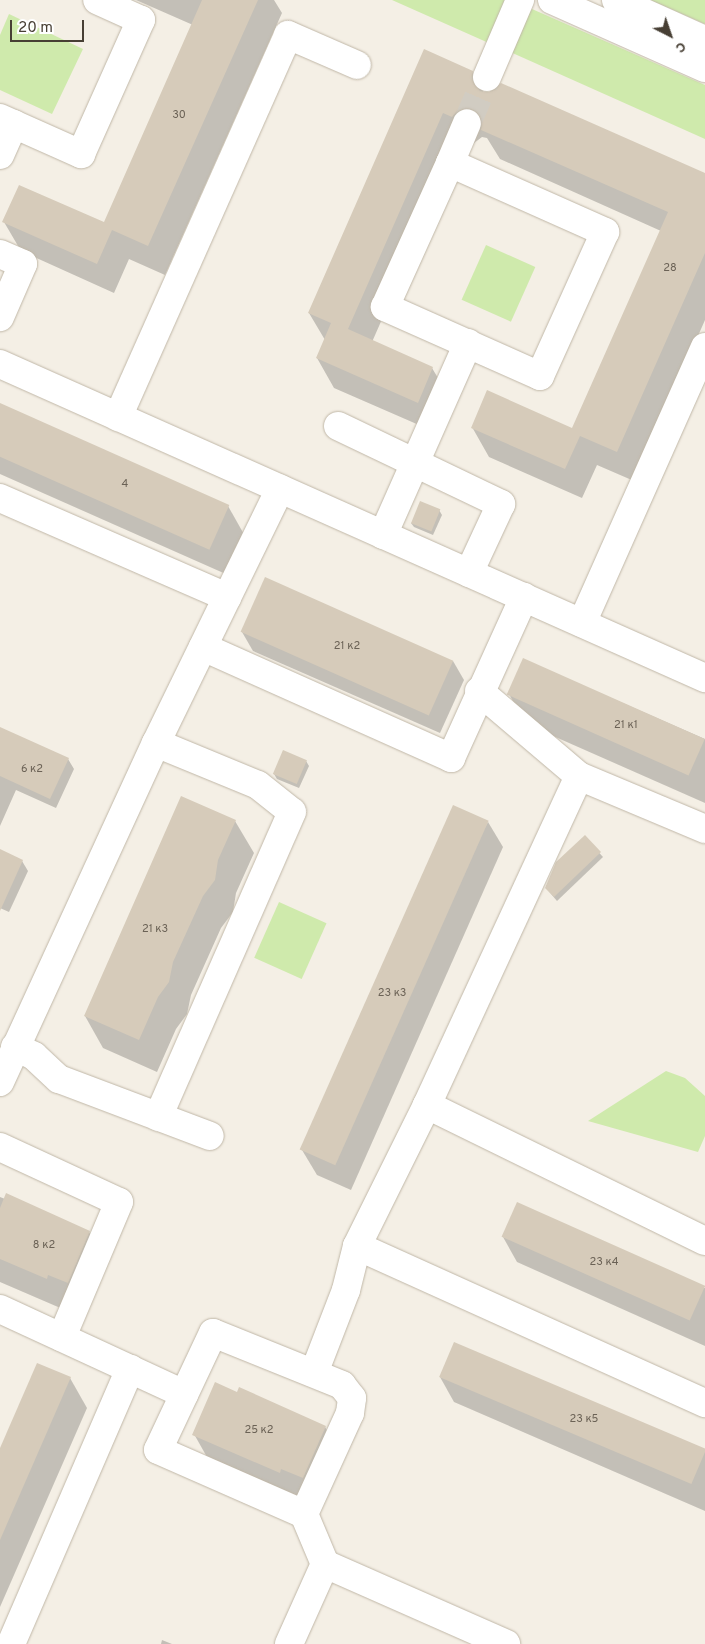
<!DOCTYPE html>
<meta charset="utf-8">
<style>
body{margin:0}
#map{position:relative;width:705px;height:1644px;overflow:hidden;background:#f4efe5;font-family:Overpass,sans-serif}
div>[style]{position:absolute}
.green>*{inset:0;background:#cfeaac;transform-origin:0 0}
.shadow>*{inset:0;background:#0003}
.building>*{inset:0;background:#d6cbba;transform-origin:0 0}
.minor-tunnel>*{height:28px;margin-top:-14px;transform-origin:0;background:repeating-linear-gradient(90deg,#d1ccc2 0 28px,transparent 0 42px)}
.roads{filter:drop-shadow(0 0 1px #c0b7a7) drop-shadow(0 0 1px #c0b7a7)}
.minor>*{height:28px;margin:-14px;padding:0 14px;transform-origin:14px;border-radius:14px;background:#fff}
span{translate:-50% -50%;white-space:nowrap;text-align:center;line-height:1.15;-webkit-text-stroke:4px #fff;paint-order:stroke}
.number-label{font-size:11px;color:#6b6256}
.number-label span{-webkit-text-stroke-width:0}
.north{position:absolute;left:645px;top:10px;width:50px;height:50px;-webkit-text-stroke:4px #fff;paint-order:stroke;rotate:139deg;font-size:14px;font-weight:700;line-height:20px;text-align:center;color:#473f34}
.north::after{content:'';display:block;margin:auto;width:18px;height:22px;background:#473f34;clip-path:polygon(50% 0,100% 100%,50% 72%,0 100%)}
.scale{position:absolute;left:10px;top:20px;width:74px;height:22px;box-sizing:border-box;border:2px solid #473f34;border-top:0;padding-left:6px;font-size:15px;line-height:18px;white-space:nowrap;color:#473f34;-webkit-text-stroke:4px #fff;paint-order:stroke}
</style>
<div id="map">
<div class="green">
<i style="clip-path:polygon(392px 0,506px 0,491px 44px)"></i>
<i style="clip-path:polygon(650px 0,705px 0,705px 24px)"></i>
<i style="clip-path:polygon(532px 9px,705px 85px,705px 139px,508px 51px,524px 17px)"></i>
<i style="clip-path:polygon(9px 14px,83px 49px,52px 114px,0 90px,0 35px)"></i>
<i style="left:486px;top:245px;width:54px;height:60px;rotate:24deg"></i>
<i style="left:279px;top:902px;width:52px;height:61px;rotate:24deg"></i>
<i style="clip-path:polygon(666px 1071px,685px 1078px,705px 1096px,705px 1136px,698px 1152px,588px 1121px)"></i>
</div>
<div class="shadow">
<i style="clip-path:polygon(136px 0,274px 0,282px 13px,165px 275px,129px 259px,114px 293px,21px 251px,4px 222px,105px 224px,193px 25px)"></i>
<i style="clip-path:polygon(425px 51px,472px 72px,484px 93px,705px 175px,705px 320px,634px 481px,597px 465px,582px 498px,489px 457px,472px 427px,573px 430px,661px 231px,500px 159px,487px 138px,482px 137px,470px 146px,460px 142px,372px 342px,432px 368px,450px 398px,435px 432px,334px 388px,317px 358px,325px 340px,309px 313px)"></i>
<i style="clip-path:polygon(0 405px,228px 506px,245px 536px,228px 575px,0 474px)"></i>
<i style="clip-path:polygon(439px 510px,442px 515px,433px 535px,414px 527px,411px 523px)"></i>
<i style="clip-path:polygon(242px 632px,453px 661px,464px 680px,440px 733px,253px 651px)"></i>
<i style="clip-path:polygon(524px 660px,705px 739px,705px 803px,526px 724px,509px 694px)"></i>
<i style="clip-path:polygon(0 728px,68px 759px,74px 769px,56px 808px,16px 790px,0 826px)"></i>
<i style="clip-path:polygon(306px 761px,309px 766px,299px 788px,277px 779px,274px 774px)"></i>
<i style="clip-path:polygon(235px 821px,254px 853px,236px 893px,233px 912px,221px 928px,191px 995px,187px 1014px,176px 1029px,157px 1072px,103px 1048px,85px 1016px)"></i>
<i style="clip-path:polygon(488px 822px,503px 847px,351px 1190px,317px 1175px,302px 1150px)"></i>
<i style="clip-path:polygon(585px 837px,603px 857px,557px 901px,546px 888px)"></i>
<i style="clip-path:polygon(0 850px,22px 861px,28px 871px,9px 912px,0 908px)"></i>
<i style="clip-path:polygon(0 1197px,89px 1232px,108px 1264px,65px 1310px,0 1282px)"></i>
<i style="clip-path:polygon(503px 1237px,705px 1288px,705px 1346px,517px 1262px)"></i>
<i style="clip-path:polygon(440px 1377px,705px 1452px,705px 1511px,454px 1402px)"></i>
<i style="clip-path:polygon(70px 1378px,87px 1408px,0 1607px,0 1451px)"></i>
<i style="clip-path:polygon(325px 1427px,344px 1459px,321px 1510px,212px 1466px,194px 1434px)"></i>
<i style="clip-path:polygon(162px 1640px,172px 1644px,161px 1644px)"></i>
</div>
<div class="building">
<i style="clip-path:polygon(202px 0,258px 0,148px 246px,112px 230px,97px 264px,2px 222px,19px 185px,104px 222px)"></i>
<i style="clip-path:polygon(424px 49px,473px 71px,472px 79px,480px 91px,489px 92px,501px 83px,705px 173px,705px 253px,617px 452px,580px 436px,565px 469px,471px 428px,487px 390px,572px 428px,668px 212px,481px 130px,482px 121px,473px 108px,458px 110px,452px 117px,443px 113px,348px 329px,433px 367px,418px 403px,316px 358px,331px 323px,308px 313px)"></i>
<i style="left:0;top:403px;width:251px;height:49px;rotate:24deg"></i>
<i style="left:420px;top:501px;width:22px;height:24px;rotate:22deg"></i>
<i style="left:265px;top:577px;width:206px;height:60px;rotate:24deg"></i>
<i style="left:523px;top:658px;width:199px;height:40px;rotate:24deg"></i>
<i style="clip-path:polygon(0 727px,69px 758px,50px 799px,0 776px)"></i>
<i style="left:283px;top:750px;width:26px;height:26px;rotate:23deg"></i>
<i style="clip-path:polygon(181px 796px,236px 820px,218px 860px,215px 880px,203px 896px,173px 962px,169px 982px,158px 997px,139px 1040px,84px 1016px)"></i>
<i style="left:453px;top:805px;width:39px;height:377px;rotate:24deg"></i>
<i style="clip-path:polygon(585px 835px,601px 852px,554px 897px,545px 888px,556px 862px)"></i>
<i style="clip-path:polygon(0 849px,23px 860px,0 911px)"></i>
<i style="clip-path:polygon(6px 1193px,90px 1231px,68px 1283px,48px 1275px,47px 1279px,0 1259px,0 1208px)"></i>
<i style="left:517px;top:1202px;width:206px;height:38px;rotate:24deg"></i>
<i style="left:454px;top:1342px;width:274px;height:38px;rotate:23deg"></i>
<i style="clip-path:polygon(37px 1363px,71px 1377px,0 1540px,0 1448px)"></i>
<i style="clip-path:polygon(215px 1382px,237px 1392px,239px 1387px,326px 1426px,303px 1478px,281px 1469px,280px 1473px,192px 1435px)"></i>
</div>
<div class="minor-tunnel">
<i style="left:467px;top:123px;width:50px;rotate:-66.5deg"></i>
</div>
<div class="roads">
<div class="minor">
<i style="left:552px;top:0;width:167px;rotate:24deg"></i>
<i style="left:616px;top:0;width:98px;rotate:24.2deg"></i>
<i style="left:487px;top:77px;width:84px;rotate:-66.8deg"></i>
<i style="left:0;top:118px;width:89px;rotate:24deg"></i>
<i style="left:81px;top:154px;width:147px;rotate:-65.9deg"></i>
<i style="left:141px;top:20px;width:48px;rotate:-155.6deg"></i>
<i style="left:0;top:155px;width:34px;rotate:-66deg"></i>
<i style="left:450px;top:163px;width:170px;rotate:24deg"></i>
<i style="left:605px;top:232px;width:158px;rotate:114.3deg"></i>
<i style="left:540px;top:376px;width:170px;rotate:-156deg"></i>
<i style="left:385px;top:307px;width:158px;rotate:-65.7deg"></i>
<i style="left:450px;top:163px;width:43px;rotate:-67deg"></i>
<i style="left:0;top:254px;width:25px;rotate:23deg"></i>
<i style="left:23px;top:264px;width:58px;rotate:113.5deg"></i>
<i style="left:0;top:364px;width:772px;rotate:24.01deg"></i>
<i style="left:118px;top:417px;width:418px;rotate:-66deg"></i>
<i style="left:288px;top:35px;width:75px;rotate:23.5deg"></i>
<i style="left:338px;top:426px;width:181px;rotate:25.6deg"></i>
<i style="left:501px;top:504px;width:76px;rotate:114.9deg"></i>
<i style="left:0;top:498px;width:248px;rotate:23.6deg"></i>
<i style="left:383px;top:535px;width:210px;rotate:-66.1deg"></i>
<i style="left:582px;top:623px;width:302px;rotate:-66deg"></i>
<i style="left:203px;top:647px;width:272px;rotate:24.1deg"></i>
<i style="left:451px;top:758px;width:177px;rotate:-65.6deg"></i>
<i style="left:479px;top:691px;width:131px;rotate:40.4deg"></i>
<i style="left:579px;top:776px;width:137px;rotate:22.8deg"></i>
<i style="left:156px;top:743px;width:110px;rotate:22.4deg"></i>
<i style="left:258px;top:785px;width:43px;rotate:38.5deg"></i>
<i style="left:292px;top:812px;width:333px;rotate:113.7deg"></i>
<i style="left:15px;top:1047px;width:21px;rotate:25deg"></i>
<i style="left:34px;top:1056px;width:34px;rotate:43deg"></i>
<i style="left:59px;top:1079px;width:161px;rotate:20.7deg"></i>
<i style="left:0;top:1082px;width:373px;rotate:-65.3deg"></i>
<i style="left:156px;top:743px;width:283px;rotate:-64deg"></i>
<i style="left:427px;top:1105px;width:309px;rotate:26.1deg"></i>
<i style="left:0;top:1147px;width:131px;rotate:24.8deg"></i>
<i style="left:119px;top:1202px;width:147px;rotate:112.9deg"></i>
<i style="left:357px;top:1246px;width:382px;rotate:24.3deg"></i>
<i style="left:0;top:1309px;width:203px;rotate:24.8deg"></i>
<i style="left:314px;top:1373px;width:89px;rotate:-68.9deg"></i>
<i style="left:346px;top:1290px;width:45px;rotate:-76deg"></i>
<i style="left:357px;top:1246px;width:157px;rotate:-63.6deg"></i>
<i style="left:427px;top:1105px;width:362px;rotate:-65.2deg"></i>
<i style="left:325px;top:1564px;width:198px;rotate:23.8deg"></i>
<i style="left:11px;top:1644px;width:300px;rotate:-66.6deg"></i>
<i style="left:289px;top:1644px;width:88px;rotate:-65.8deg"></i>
<i style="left:325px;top:1564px;width:54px;rotate:-112.8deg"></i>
<i style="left:304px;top:1514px;width:111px;rotate:-65.5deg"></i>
<i style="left:350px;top:1413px;width:15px;rotate:-82deg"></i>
<i style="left:352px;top:1398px;width:16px;rotate:-128deg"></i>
<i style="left:342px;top:1385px;width:139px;rotate:-158deg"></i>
<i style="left:213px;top:1333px;width:129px;rotate:115.2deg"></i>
<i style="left:158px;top:1450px;width:159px;rotate:23.7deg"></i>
</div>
</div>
<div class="number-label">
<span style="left:179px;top:115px">30</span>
<span style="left:670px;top:268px">28</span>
<span style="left:125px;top:484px">4</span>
<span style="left:347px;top:646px">21 к2</span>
<span style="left:626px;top:725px">21 к1</span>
<span style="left:32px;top:769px">6 к2</span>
<span style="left:155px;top:929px">21 к3</span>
<span style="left:392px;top:993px">23 к3</span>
<span style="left:44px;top:1245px">8 к2</span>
<span style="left:604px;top:1262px">23 к4</span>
<span style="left:584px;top:1419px">23 к5</span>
<span style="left:259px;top:1430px">25 к2</span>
</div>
<div class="north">С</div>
<div class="scale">20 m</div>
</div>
